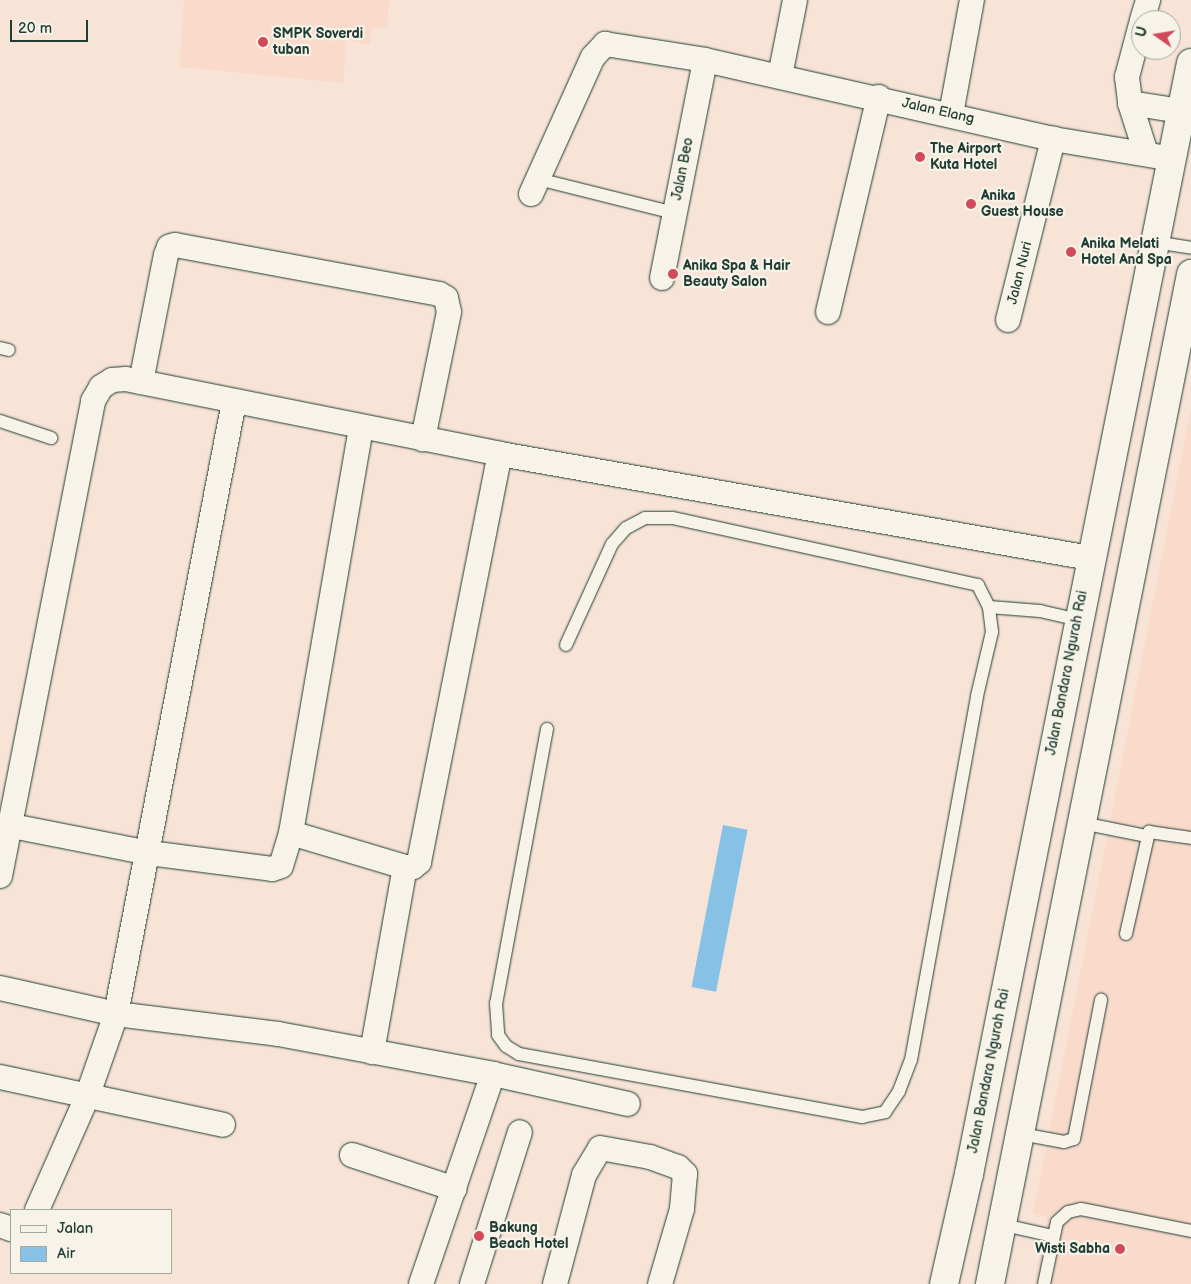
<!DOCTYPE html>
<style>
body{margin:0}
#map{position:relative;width:1191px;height:1284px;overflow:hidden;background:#f8e4d7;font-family:"Balsamiq Sans",sans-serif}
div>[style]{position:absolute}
.built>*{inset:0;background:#f9dacb}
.water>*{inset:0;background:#87c1e6;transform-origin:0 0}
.roads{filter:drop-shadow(0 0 1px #1f3d34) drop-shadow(0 0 1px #1f3d34)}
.lane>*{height:12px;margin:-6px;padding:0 6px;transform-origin:6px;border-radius:6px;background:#f7f3e8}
.street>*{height:24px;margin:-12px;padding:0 12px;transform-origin:12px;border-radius:12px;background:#f7f3e8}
.secondary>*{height:28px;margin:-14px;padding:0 14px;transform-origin:14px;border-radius:14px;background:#f7f3e8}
.dots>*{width:14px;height:14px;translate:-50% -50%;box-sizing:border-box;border:2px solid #f7f3e8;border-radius:50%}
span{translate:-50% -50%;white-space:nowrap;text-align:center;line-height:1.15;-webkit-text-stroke:4.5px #f7f3e8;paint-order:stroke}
.poi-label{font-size:14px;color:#1f3d34;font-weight:700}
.left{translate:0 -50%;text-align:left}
.right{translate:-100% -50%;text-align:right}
.street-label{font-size:14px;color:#1f3d34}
.legend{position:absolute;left:10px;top:1209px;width:162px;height:65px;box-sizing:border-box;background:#f7f3e8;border:1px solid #a1aaa0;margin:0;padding:6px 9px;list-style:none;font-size:15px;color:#1f3d34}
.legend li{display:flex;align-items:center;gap:10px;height:25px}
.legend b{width:25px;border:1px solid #a1aaa0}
.north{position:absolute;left:1131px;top:10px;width:50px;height:50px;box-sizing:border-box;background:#f7f3e8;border:1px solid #a1aaa0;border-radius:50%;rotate:283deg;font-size:14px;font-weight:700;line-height:20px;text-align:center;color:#1f3d34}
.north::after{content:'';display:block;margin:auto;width:18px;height:22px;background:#d1495b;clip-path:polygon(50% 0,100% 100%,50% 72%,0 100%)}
.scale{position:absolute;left:10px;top:20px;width:78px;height:22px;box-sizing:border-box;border:2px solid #1f3d34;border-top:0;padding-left:6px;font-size:15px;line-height:18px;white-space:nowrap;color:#1f3d34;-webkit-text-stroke:4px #f7f3e8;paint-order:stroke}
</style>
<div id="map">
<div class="built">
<i style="clip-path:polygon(184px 0,389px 0,387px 26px,371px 30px,370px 45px,346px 40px,343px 83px,179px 67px)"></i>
<i style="clip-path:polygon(1191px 408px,1191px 1284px,1034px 1284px,1047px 1216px,1033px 1214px)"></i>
</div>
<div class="water">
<i style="left:723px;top:825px;width:25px;height:165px;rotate:11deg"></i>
</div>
<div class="roads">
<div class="lane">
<i style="left:538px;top:179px;width:140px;rotate:14deg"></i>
<i style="left:1155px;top:242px;width:36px;rotate:9deg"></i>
<i style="left:0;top:348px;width:9px;rotate:13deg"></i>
<i style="left:0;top:421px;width:54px;rotate:18.4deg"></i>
<i style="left:989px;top:607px;width:51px;rotate:4.5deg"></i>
<i style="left:1040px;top:611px;width:40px;rotate:13deg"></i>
<i style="left:547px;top:729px;width:279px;rotate:100.5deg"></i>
<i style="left:496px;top:1003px;width:32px;rotate:86deg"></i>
<i style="left:498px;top:1035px;width:14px;rotate:54deg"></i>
<i style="left:506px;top:1046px;width:15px;rotate:32deg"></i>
<i style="left:519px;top:1054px;width:349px;rotate:10.4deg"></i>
<i style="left:862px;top:1117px;width:24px;rotate:-12deg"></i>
<i style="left:885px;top:1112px;width:25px;rotate:-56deg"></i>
<i style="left:899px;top:1091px;width:33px;rotate:-69deg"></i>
<i style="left:911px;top:1060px;width:370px;rotate:-79.7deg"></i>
<i style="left:977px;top:696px;width:66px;rotate:-76.8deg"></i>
<i style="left:992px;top:632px;width:25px;rotate:-97deg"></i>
<i style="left:989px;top:607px;width:25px;rotate:-117deg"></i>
<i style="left:978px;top:585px;width:313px;rotate:-167.6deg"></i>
<i style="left:672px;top:518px;width:27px;rotate:180deg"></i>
<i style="left:645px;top:518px;width:21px;rotate:152deg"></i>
<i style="left:626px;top:528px;width:21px;rotate:131deg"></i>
<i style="left:612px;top:544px;width:111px;rotate:114.5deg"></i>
<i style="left:1082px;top:823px;width:65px;rotate:11.5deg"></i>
<i style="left:1126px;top:934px;width:105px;rotate:-77.3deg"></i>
<i style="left:1149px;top:832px;width:42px;rotate:8.1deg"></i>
<i style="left:1021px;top:1134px;width:44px;rotate:10.5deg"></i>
<i style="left:1064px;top:1142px;width:10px;rotate:-17deg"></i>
<i style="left:1074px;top:1139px;width:142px;rotate:-79deg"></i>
<i style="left:1004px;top:1225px;width:50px;rotate:12.7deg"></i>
<i style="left:1044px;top:1284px;width:63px;rotate:-78.2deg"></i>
<i style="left:1057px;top:1222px;width:15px;rotate:-42deg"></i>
<i style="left:1068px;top:1212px;width:13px;rotate:-13deg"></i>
<i style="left:1081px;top:1209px;width:112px;rotate:11.3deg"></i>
</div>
<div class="street">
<i style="left:1142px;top:20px;width:21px;rotate:-73deg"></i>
<i style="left:1141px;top:24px;width:55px;rotate:104.8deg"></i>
<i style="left:1127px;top:77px;width:26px;rotate:83deg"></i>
<i style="left:1130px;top:103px;width:52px;rotate:8.9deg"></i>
<i style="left:780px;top:76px;width:77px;rotate:-78.8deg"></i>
<i style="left:1130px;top:103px;width:52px;rotate:72.3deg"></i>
<i style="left:951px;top:114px;width:116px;rotate:-79.6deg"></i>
<i style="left:531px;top:194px;width:150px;rotate:-65.7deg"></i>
<i style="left:593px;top:57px;width:18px;rotate:-47deg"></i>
<i style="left:605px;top:44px;width:101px;rotate:9.1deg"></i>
<i style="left:705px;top:60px;width:357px;rotate:12.8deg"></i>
<i style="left:1053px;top:139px;width:121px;rotate:9.5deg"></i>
<i style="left:662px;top:278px;width:222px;rotate:-78.8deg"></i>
<i style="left:828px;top:312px;width:221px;rotate:-76.7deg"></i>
<i style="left:1008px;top:320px;width:187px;rotate:-76deg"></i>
<i style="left:141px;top:382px;width:129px;rotate:-78.9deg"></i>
<i style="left:166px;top:255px;width:9px;rotate:-69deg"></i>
<i style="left:169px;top:247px;width:6px;rotate:-18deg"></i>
<i style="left:175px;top:245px;width:269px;rotate:10.5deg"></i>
<i style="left:439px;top:294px;width:8px;rotate:30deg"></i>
<i style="left:446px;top:298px;width:14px;rotate:78deg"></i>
<i style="left:449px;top:312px;width:130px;rotate:101.6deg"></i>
<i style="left:12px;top:826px;width:140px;rotate:11.1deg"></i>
<i style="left:149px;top:853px;width:124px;rotate:7.4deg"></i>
<i style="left:272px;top:869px;width:9px;rotate:-18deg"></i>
<i style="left:281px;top:866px;width:34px;rotate:-73deg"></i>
<i style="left:291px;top:833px;width:411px;rotate:-80.2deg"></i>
<i style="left:291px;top:833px;width:119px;rotate:16.6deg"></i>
<i style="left:405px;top:867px;width:8px"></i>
<i style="left:413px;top:867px;width:8px;rotate:-40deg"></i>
<i style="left:419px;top:862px;width:416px;rotate:-78.8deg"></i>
<i style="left:0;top:876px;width:484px;rotate:-78.9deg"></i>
<i style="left:93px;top:401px;width:16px;rotate:-60deg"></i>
<i style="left:101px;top:387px;width:13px;rotate:-32deg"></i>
<i style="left:112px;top:380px;width:14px;rotate:-4deg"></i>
<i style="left:126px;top:379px;width:381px;rotate:11.3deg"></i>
<i style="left:500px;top:454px;width:599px;rotate:10deg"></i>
<i style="left:0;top:988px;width:119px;rotate:12.6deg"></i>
<i style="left:116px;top:1014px;width:163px;rotate:7deg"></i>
<i style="left:278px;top:1034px;width:219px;rotate:10.5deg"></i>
<i style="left:493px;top:1074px;width:138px;rotate:12.5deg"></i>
<i style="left:372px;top:1052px;width:188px;rotate:-79.9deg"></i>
<i style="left:0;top:1077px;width:228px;rotate:12.1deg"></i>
<i style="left:352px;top:1155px;width:108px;rotate:18.3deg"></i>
<i style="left:37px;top:1210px;width:124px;rotate:-66.1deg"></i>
<i style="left:87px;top:1097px;width:88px;rotate:-70.7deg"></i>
<i style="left:116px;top:1014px;width:623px;rotate:-79.09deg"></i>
<i style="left:0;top:1225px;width:12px;rotate:20deg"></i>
<i style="left:421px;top:1284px;width:222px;rotate:-71.1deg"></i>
<i style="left:472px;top:1284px;width:159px;rotate:-72.5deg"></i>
<i style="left:555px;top:1284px;width:113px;rotate:-75.1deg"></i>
<i style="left:584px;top:1175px;width:31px;rotate:-59deg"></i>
<i style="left:600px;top:1148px;width:51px;rotate:10.2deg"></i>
<i style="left:650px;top:1157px;width:30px;rotate:20deg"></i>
<i style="left:678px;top:1167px;width:10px;rotate:45deg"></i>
<i style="left:685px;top:1174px;width:35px;rotate:95deg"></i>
<i style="left:682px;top:1209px;width:78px;rotate:106.3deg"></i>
</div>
<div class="secondary">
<i style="left:944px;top:1284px;width:113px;rotate:-77.2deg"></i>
<i style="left:969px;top:1174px;width:1133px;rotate:-78.7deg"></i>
<i style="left:990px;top:1284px;width:1030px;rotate:-78.74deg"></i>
</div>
</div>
<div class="dots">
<i style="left:263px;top:42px;background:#d1495b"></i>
<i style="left:920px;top:157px;background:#d1495b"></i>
<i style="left:971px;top:204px;background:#d1495b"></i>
<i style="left:1071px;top:252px;background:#d1495b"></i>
<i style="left:673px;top:274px;background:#d1495b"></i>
<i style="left:479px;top:1236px;background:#d1495b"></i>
<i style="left:1120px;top:1249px;background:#d1495b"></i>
</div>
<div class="poi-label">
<span class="left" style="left:273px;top:42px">SMPK Soverdi<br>tuban</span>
<span class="left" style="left:930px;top:157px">The Airport<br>Kuta Hotel</span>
<span class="left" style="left:981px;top:204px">Anika<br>Guest House</span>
<span class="left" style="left:1081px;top:252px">Anika Melati<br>Hotel And Spa</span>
<span class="left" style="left:683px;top:274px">Anika Spa &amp; Hair<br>Beauty Salon</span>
<span class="left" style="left:489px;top:1236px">Bakung<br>Beach Hotel</span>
<span class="right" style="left:1110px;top:1249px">Wisti Sabha</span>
</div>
<div class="street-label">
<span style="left:938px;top:111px;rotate:13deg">Jalan Elang</span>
<span style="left:683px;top:169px;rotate:-79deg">Jalan Beo</span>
<span style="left:1020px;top:273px;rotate:-76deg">Jalan Nuri</span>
<span style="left:1067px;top:673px;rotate:-79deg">Jalan Bandara Ngurah Rai</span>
<span style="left:989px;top:1071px;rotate:-79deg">Jalan Bandara Ngurah Rai</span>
</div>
<ul class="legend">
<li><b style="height:6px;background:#f7f3e8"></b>Jalan</li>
<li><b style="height:14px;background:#87c1e6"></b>Air</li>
</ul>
<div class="north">U</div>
<div class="scale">20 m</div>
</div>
